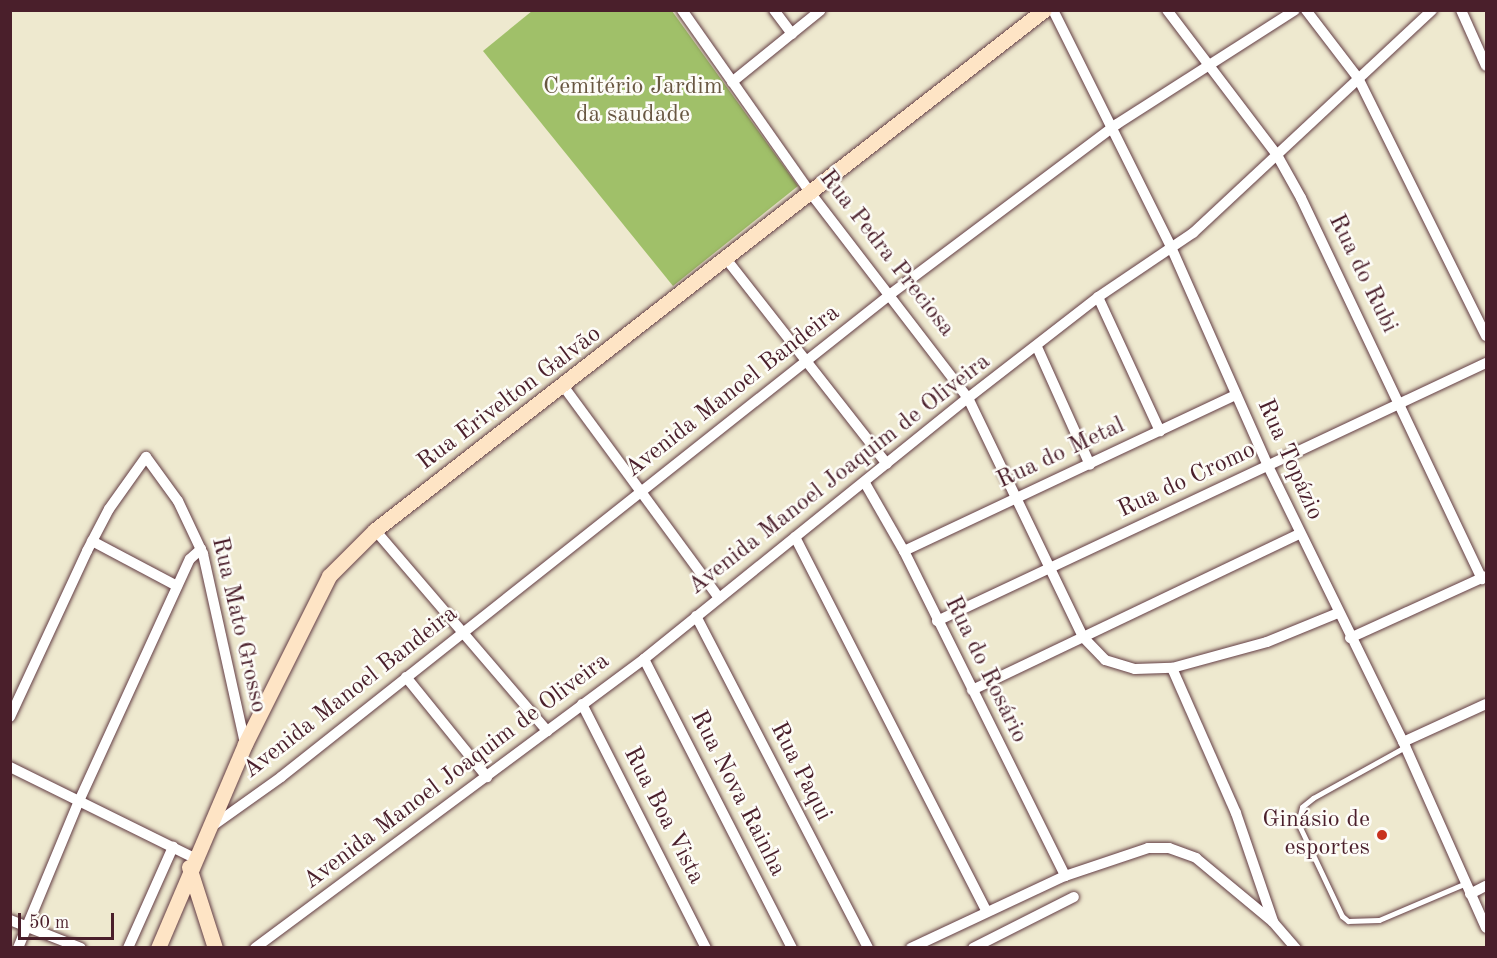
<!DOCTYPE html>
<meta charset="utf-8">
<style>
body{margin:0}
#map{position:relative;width:1497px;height:958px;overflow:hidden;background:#eee9cf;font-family:"Old Standard TT",serif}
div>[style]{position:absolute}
.green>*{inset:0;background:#a0c069}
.roads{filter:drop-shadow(0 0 2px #633d44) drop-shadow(0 0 2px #633d44)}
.lane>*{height:5px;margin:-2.5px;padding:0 2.5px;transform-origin:2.5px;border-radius:2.5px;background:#fff}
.street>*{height:10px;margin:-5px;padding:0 5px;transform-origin:5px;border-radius:5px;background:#fff}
.secondary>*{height:15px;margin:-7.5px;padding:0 7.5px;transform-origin:7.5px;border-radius:7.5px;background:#fee4c5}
.dots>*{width:16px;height:16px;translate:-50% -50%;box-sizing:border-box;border:3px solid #fdfcf7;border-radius:50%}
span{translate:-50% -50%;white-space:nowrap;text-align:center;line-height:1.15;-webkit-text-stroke:5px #fdfcf7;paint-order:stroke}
.park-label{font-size:24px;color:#685741}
.street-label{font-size:24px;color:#4a1f2b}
.poi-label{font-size:24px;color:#4a1f2b}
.right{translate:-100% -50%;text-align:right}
.frame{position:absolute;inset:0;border:12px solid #4a1f2b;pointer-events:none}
.scale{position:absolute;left:18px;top:913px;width:96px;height:27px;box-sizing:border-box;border:3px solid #4a1f2b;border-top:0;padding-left:8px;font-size:18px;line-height:21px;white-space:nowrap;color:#4a1f2b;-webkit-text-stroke:4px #fdfcf7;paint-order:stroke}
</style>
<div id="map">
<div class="green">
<i style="clip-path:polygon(532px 11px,672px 11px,798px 186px,673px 286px,483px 51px)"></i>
</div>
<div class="roads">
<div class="lane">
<i style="left:1405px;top:747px;width:105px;rotate:151deg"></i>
<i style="left:1313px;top:798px;width:14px;rotate:141deg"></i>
<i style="left:1302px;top:807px;width:16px;rotate:104deg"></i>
<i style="left:1298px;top:823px;width:103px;rotate:64.7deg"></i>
<i style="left:1342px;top:916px;width:8px;rotate:40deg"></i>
<i style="left:1348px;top:921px;width:31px;rotate:-2deg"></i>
<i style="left:1379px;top:920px;width:95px;rotate:-23deg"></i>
</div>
<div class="street">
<i style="left:682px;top:10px;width:221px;rotate:54.9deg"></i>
<i style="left:809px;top:191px;width:261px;rotate:52.5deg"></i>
<i style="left:968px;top:398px;width:265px;rotate:64.3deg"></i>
<i style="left:1083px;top:637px;width:32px;rotate:46deg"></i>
<i style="left:1105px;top:660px;width:31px;rotate:17deg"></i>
<i style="left:1135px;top:669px;width:37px;rotate:-2deg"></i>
<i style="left:1172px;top:668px;width:98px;rotate:-15.3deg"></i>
<i style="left:1267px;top:642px;width:77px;rotate:-22.2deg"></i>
<i style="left:774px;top:10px;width:30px;rotate:53deg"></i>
<i style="left:1053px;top:10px;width:265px;rotate:63.5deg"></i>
<i style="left:1171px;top:247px;width:240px;rotate:66.1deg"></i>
<i style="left:1268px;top:466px;width:312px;rotate:63.9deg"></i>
<i style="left:1405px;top:746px;width:199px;rotate:66deg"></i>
<i style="left:1167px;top:10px;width:182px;rotate:52.8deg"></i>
<i style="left:1277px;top:155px;width:49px;rotate:60.8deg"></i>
<i style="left:1301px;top:198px;width:422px;rotate:64.6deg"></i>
<i style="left:1306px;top:10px;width:86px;rotate:52.6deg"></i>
<i style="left:1358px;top:78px;width:288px;rotate:63.6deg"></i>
<i style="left:1461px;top:10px;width:61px;rotate:65.9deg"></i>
<i style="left:732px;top:82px;width:114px;rotate:-39deg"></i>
<i style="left:727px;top:260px;width:259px;rotate:51.9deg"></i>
<i style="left:1098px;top:297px;width:148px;rotate:65.2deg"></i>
<i style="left:1037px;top:347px;width:129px;rotate:65.8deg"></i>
<i style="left:564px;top:387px;width:260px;rotate:53.7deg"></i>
<i style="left:865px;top:483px;width:78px;rotate:60.2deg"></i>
<i style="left:904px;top:551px;width:363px;rotate:63.6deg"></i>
<i style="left:375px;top:530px;width:265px;rotate:49.4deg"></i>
<i style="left:795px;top:537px;width:421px;rotate:62.9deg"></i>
<i style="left:92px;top:541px;width:96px;rotate:27.9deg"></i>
<i style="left:904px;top:551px;width:367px;rotate:-25.2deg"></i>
<i style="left:696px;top:616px;width:374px;rotate:62.6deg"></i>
<i style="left:937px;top:621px;width:607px;rotate:-25.17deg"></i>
<i style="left:1350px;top:638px;width:149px;rotate:-24.5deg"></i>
<i style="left:644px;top:659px;width:325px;rotate:62.9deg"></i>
<i style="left:1172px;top:668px;width:158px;rotate:66.2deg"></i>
<i style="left:1236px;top:813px;width:114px;rotate:71.1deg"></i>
<i style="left:406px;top:677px;width:129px;rotate:51deg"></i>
<i style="left:972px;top:690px;width:362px;rotate:-25.5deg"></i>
<i style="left:582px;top:704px;width:274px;rotate:63.1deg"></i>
<i style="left:10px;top:717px;width:183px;rotate:-65.1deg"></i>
<i style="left:87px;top:551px;width:47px;rotate:-62.4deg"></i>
<i style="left:109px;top:509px;width:64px;rotate:-54.6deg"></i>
<i style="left:146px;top:457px;width:54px;rotate:54deg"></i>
<i style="left:178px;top:501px;width:59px;rotate:64.7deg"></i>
<i style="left:203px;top:554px;width:195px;rotate:77.5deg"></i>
<i style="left:1403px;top:742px;width:91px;rotate:-24.6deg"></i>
<i style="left:10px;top:767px;width:205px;rotate:26.3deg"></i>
<i style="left:211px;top:827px;width:86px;rotate:-35.5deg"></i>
<i style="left:281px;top:777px;width:779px;rotate:-38.38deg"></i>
<i style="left:892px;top:293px;width:281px;rotate:-36.9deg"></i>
<i style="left:1117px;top:124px;width:211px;rotate:-32.6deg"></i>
<i style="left:1470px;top:894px;width:18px;rotate:-27deg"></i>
<i style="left:10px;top:920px;width:76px;rotate:21.5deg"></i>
<i style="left:18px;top:948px;width:159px;rotate:-67.5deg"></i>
<i style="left:79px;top:801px;width:266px;rotate:-65.4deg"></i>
<i style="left:190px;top:559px;width:15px;rotate:-42deg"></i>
<i style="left:128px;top:948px;width:111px;rotate:-66deg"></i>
<i style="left:255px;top:948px;width:485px;rotate:-36.6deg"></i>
<i style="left:644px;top:659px;width:416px;rotate:-38.9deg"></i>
<i style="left:968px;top:398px;width:165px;rotate:-37.8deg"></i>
<i style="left:1098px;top:297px;width:115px;rotate:-34deg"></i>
<i style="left:1193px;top:233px;width:327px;rotate:-43deg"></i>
<i style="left:911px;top:948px;width:170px;rotate:-25.1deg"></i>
<i style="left:1065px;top:876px;width:88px;rotate:-18.6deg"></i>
<i style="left:1148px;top:848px;width:21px"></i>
<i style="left:1169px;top:848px;width:29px;rotate:20deg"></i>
<i style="left:1196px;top:858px;width:100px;rotate:39.7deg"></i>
<i style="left:1273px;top:922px;width:35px;rotate:49deg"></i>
<i style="left:973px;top:948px;width:113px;rotate:-26.8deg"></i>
</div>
<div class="secondary">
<i style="left:189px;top:867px;width:85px;rotate:72.2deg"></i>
<i style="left:158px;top:948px;width:222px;rotate:-66.9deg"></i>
<i style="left:245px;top:744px;width:188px;rotate:-63.4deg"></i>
<i style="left:329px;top:576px;width:65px;rotate:-45deg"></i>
<i style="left:375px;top:530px;width:847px;rotate:-37.86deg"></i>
</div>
</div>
<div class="dots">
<i style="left:1382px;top:835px;background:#c8321e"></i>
</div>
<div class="park-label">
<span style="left:633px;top:102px">Cemitério Jardim<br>da saudade</span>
</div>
<div class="street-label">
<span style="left:886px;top:254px;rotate:52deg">Rua Pedra Preciosa</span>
<span style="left:1362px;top:274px;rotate:64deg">Rua do Rubi</span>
<span style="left:733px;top:392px;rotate:-38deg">Avenida Manoel Bandeira</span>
<span style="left:510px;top:399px;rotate:-37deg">Rua Erivelton Galvão</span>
<span style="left:1061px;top:454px;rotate:-25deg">Rua do Metal</span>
<span style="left:1289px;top:460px;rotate:66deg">Rua Topázio</span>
<span style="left:840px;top:475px;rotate:-38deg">Avenida Manoel Joaquim de Oliveira</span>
<span style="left:1187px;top:481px;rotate:-25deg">Rua do Cromo</span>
<span style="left:238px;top:625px;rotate:77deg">Rua Mato Grosso</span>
<span style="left:985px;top:670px;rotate:64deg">Rua do Rosário</span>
<span style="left:351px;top:693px;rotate:-38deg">Avenida Manoel Bandeira</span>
<span style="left:457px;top:772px;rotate:-37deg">Avenida Manoel Joaquim de Oliveira</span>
<span style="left:800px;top:772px;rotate:63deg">Rua Paqui</span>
<span style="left:737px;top:794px;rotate:63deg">Rua Nova Rainha</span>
<span style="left:663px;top:816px;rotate:63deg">Rua Boa Vista</span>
</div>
<div class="poi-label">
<span class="right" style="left:1370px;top:835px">Ginásio de<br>esportes</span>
</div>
<div class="frame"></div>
<div class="scale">50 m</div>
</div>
